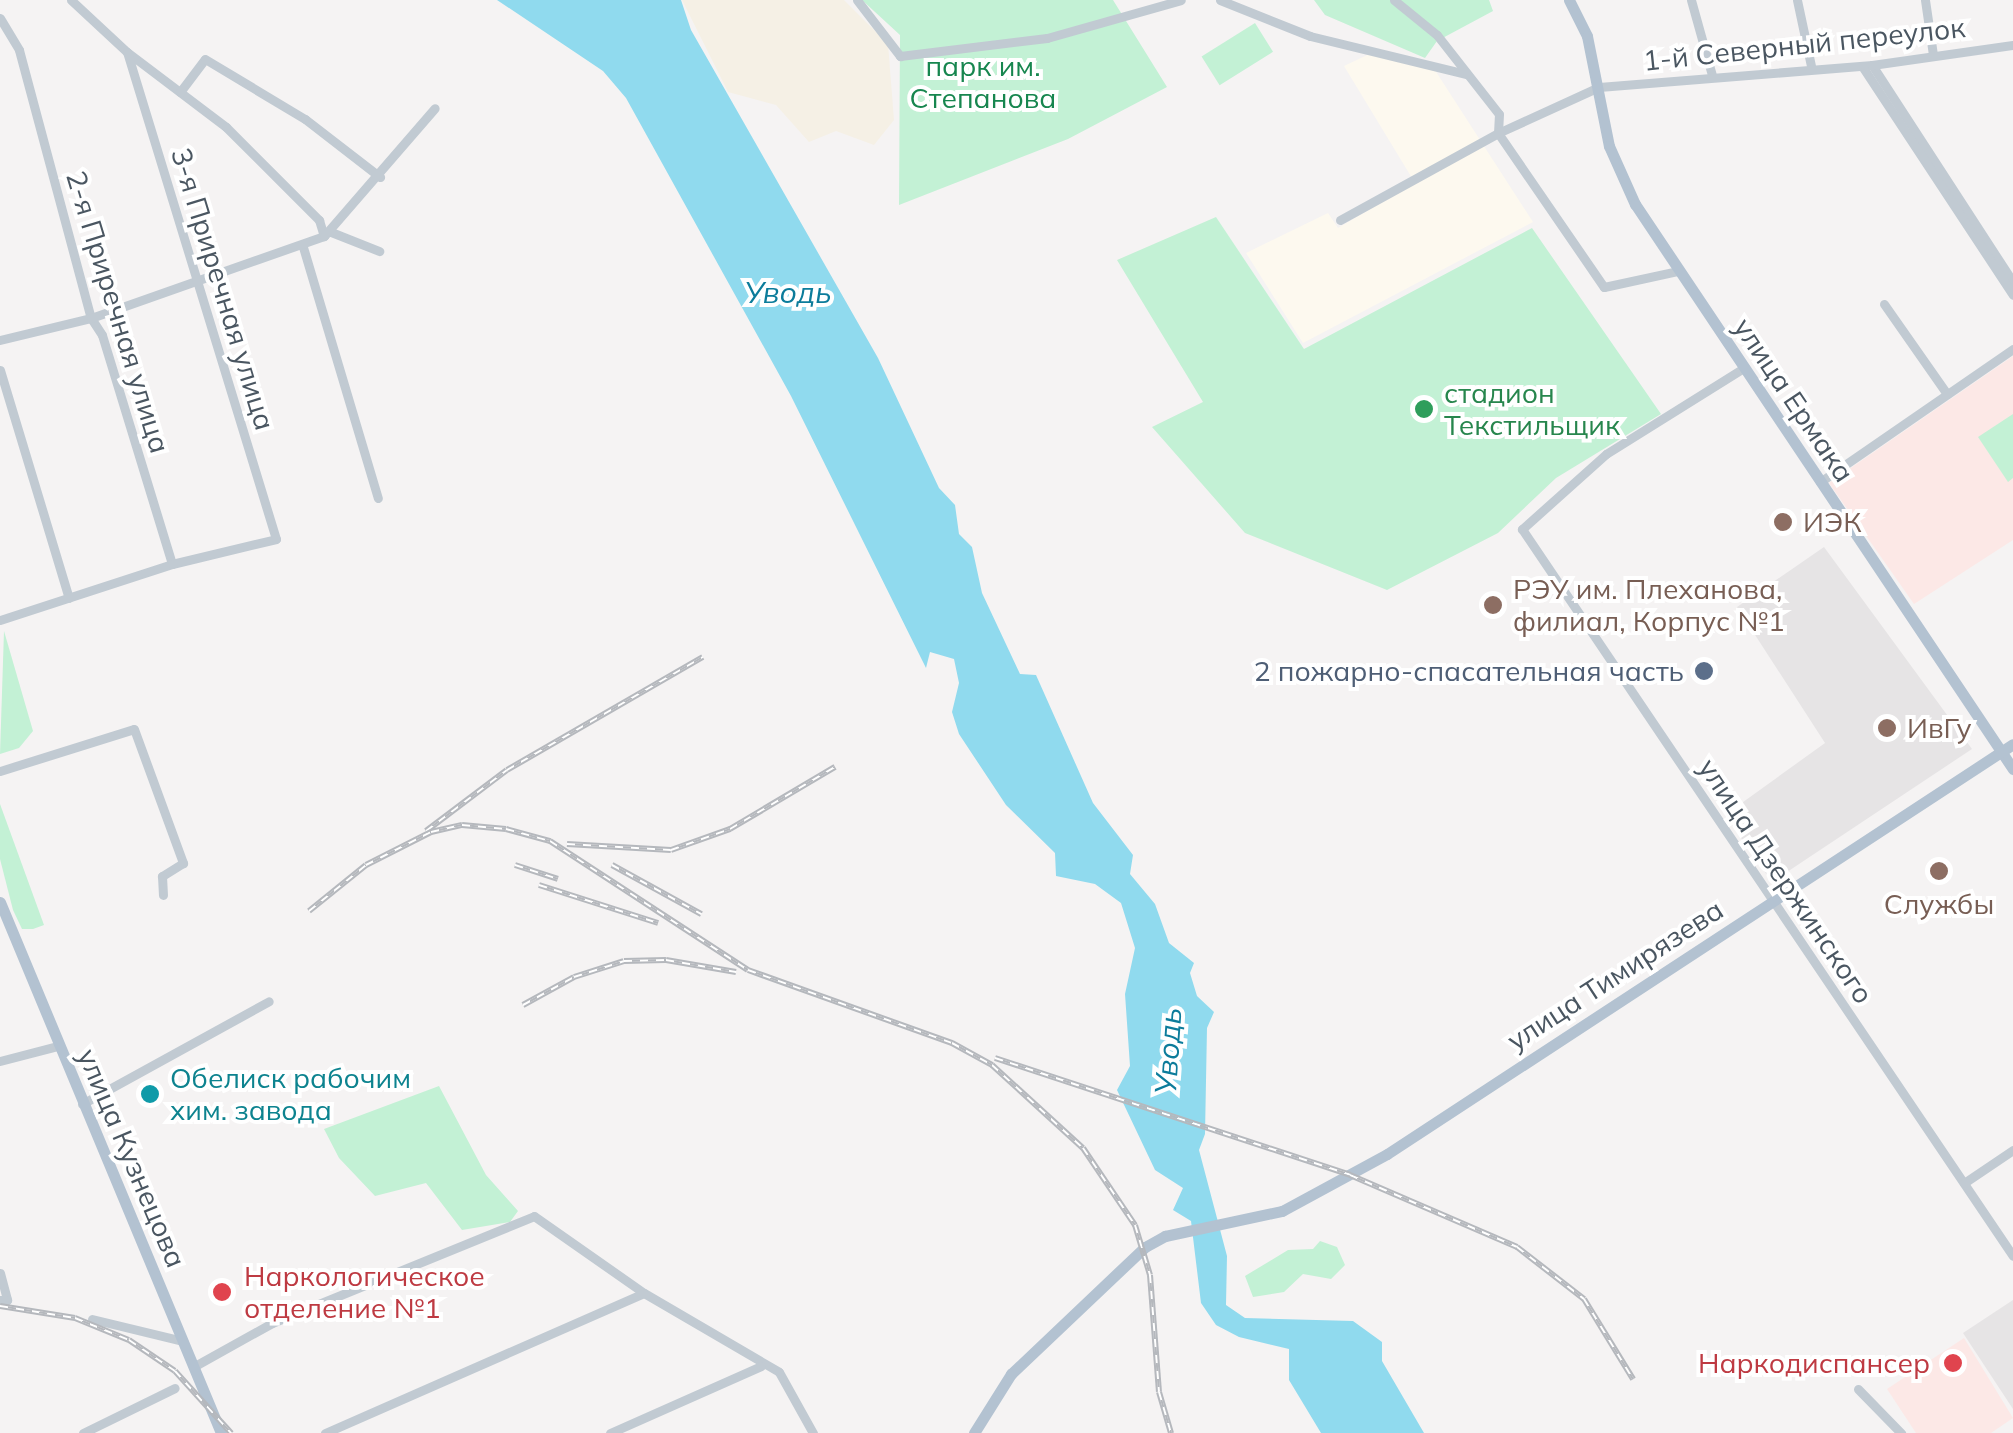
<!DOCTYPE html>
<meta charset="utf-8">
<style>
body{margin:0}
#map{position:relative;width:2013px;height:1433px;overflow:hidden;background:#f5f3f3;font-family:Mulish,sans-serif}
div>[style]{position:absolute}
.commercial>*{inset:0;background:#fdf9ef}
.education>*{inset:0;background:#e6e4e5}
.medical>*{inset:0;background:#fce8e6}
.green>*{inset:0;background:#c3f1d5;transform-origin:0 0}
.sand>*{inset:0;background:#f5f0e5}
.water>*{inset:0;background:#90daee}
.minor>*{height:9px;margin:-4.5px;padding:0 4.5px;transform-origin:4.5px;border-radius:4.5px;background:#c1cad2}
.major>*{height:11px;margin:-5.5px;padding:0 5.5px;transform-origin:5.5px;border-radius:5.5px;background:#b3c2d1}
.rail>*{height:6px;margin-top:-3px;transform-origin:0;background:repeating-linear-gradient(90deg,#fff 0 8px,#b5b8bd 0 16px);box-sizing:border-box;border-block:2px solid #b5b8bd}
.dots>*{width:28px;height:28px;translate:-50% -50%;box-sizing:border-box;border:5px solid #fff;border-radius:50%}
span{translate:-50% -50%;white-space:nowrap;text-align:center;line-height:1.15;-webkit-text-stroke:8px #fff;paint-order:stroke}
.street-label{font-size:28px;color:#4a5661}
.park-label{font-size:28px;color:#17864f}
.leisure-label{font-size:28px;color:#27864d}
.left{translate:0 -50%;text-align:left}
.education-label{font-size:28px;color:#785e54}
.service-label{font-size:28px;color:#4e5e75}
.right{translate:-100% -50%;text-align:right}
.culture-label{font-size:28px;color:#0d838f}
.health-label{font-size:28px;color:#be3a42}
.water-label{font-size:30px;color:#0c7c9b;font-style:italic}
</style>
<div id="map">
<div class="commercial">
<i style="clip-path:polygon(1380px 49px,1431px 64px,1533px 222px,1303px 343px,1246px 253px,1328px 213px,1338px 228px,1415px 183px,1344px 66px)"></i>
</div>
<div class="education">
<i style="clip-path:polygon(1824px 547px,1972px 749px,1772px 882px,1725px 815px,1825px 743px,1737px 607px)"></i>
<i style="clip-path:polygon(2013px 1300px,2013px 1409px,1963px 1333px)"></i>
</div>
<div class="medical">
<i style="clip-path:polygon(2013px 356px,2013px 540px,1914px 604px,1829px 483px)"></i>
<i style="clip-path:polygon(1964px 1338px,2013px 1418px,1991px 1433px,1916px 1433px,1887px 1389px)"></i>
</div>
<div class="green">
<i style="clip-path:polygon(862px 0,1113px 0,1167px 87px,1068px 139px,899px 205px,900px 35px)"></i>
<i style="clip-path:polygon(1314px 0,1489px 0,1493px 11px,1437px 41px,1425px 58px,1325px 15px)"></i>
<i style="left:1255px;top:23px;width:34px;height:63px;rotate:58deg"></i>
<i style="clip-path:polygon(1216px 217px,1304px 349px,1532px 228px,1661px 414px,1556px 478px,1498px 533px,1387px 590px,1245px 533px,1152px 427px,1203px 402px,1117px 260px)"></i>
<i style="clip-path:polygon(2013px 414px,2013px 478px,2008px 482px,1978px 437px)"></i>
<i style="clip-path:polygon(4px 631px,33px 731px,19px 748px,0 754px)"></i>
<i style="clip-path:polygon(0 804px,44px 925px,33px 929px,22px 929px,13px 910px,0 859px)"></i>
<i style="clip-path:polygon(439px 1086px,486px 1175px,518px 1211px,510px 1222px,462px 1230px,426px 1183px,375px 1196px,339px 1158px,324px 1129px)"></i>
<i style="clip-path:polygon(1320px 1241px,1337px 1247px,1345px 1265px,1331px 1279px,1303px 1274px,1284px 1292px,1253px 1297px,1245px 1276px,1288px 1250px,1313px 1249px)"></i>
</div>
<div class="sand">
<i style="clip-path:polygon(682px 0,844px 0,888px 44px,894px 120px,874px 145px,836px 131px,809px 142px,776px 105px,728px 92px)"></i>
</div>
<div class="water">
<i style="clip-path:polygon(497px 0,681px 0,691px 30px,878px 358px,939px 488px,955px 505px,959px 534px,972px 547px,982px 593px,1020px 674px,1036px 675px,1093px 803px,1133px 855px,1130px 874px,1155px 904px,1169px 943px,1194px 963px,1190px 973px,1197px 996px,1214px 1012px,1207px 1028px,1205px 1134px,1199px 1150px,1227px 1256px,1226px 1305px,1245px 1318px,1353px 1321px,1382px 1342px,1382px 1361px,1424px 1433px,1321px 1433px,1289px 1380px,1289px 1349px,1239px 1337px,1216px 1325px,1201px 1303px,1191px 1221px,1173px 1210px,1183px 1188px,1155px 1170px,1117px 1090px,1130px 1066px,1125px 994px,1135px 948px,1121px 903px,1095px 884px,1056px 876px,1055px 853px,1006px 805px,959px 734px,952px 712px,959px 683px,954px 659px,930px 652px,926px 668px,791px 396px,626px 98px,603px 71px)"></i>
</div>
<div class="minor">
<i style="left:71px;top:0;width:76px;rotate:42.9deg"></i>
<i style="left:127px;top:52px;width:124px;rotate:37.1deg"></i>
<i style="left:226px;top:127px;width:132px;rotate:45deg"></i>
<i style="left:319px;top:220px;width:17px;rotate:73deg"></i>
<i style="left:857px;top:0;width:71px;rotate:52.5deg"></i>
<i style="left:900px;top:56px;width:148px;rotate:-7deg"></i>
<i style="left:1047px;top:38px;width:139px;rotate:-15.8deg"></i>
<i style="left:1220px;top:0;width:97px;rotate:21.8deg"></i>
<i style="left:1310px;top:36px;width:161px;rotate:13.7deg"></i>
<i style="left:1394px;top:0;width:55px;rotate:39.1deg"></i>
<i style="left:1437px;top:35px;width:100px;rotate:51.9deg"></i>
<i style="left:1499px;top:114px;width:19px;rotate:93deg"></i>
<i style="left:1498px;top:133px;width:187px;rotate:55.5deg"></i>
<i style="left:1604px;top:287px;width:76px;rotate:-12.2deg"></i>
<i style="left:1691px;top:0;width:78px;rotate:74.4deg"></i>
<i style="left:1797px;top:0;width:67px;rotate:78deg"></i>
<i style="left:1925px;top:0;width:56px;rotate:81.7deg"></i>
<i style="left:0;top:18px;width:37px;rotate:59deg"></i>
<i style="left:19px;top:50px;width:278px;rotate:75deg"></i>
<i style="left:91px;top:318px;width:20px;rotate:57deg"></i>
<i style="left:102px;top:335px;width:239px;rotate:73deg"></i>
<i style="left:1872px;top:65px;width:259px;rotate:57deg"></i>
<i style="left:1862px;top:66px;width:274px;rotate:56.6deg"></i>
<i style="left:180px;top:92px;width:41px;rotate:-52.9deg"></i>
<i style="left:205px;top:59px;width:117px;rotate:31deg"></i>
<i style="left:305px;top:119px;width:95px;rotate:37.7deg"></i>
<i style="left:1340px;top:220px;width:180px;rotate:-28.8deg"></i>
<i style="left:1498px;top:133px;width:111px;rotate:-24.5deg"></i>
<i style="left:1599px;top:87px;width:274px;rotate:-4.6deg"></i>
<i style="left:1872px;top:65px;width:142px;rotate:-8.1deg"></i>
<i style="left:331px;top:232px;width:52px;rotate:21.6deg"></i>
<i style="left:303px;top:247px;width:262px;rotate:73.4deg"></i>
<i style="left:1884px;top:304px;width:110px;rotate:55deg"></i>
<i style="left:0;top:340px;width:94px;rotate:-13.6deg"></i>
<i style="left:91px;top:318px;width:247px;rotate:-19.4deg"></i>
<i style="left:324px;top:236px;width:169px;rotate:-49.1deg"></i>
<i style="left:1742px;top:369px;width:160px;rotate:148deg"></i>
<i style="left:1606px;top:454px;width:113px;rotate:138.2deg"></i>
<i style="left:1522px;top:529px;width:877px;rotate:55.97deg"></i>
<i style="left:0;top:370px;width:238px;rotate:73.2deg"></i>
<i style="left:1820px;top:482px;width:234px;rotate:-34.6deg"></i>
<i style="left:0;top:620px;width:181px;rotate:-18deg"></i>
<i style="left:172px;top:564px;width:107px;rotate:-13.5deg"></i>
<i style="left:276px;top:539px;width:509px;rotate:-107.01deg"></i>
<i style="left:0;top:771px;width:140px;rotate:-17.4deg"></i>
<i style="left:134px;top:729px;width:143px;rotate:69.9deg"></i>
<i style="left:183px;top:863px;width:25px;rotate:148deg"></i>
<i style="left:162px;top:876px;width:19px;rotate:87deg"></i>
<i style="left:0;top:1061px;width:60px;rotate:-14.5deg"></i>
<i style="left:82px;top:1104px;width:213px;rotate:-28.8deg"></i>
<i style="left:1964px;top:1183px;width:59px;rotate:-34deg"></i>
<i style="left:0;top:1273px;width:28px;rotate:75deg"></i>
<i style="left:7px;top:1300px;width:7px;rotate:180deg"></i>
<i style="left:92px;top:1319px;width:94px;rotate:13.6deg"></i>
<i style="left:193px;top:1367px;width:90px;rotate:-29.1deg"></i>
<i style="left:272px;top:1323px;width:283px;rotate:-22.2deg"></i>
<i style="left:534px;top:1216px;width:134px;rotate:35deg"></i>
<i style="left:644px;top:1293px;width:156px;rotate:30.3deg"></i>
<i style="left:779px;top:1372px;width:70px;rotate:60.9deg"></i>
<i style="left:1858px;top:1389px;width:62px;rotate:45.7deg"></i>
<i style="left:83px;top:1433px;width:102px;rotate:-26.1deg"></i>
<i style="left:325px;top:1433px;width:348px;rotate:-23.7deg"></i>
<i style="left:610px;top:1433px;width:165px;rotate:-23.9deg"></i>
</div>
<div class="major">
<i style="left:1569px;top:0;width:40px;rotate:63.4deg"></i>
<i style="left:1587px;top:36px;width:112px;rotate:78.7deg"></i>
<i style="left:1609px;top:146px;width:64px;rotate:65.9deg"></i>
<i style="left:1635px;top:204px;width:680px;rotate:56.22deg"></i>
<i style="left:0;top:902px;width:575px;rotate:67.4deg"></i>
<i style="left:974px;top:1433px;width:70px;rotate:-57.9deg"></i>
<i style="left:1011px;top:1374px;width:185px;rotate:-43.5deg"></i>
<i style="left:1145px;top:1247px;width:23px;rotate:-29deg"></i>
<i style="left:1165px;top:1236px;width:120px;rotate:-12.1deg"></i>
<i style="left:1282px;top:1211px;width:119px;rotate:-28.5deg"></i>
<i style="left:1387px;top:1154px;width:748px;rotate:-33.22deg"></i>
</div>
<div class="rail">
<i style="left:426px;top:831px;width:101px;rotate:-37deg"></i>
<i style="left:507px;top:770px;width:226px;rotate:-30deg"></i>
<i style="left:567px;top:844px;width:104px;rotate:3.3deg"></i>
<i style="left:671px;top:850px;width:63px;rotate:-19.6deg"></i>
<i style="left:730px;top:829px;width:122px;rotate:-30.6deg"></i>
<i style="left:515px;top:865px;width:45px;rotate:18deg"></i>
<i style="left:612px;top:865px;width:102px;rotate:28.8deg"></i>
<i style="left:539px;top:885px;width:125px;rotate:17.7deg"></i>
<i style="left:309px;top:911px;width:73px;rotate:-38.9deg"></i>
<i style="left:366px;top:865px;width:73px;rotate:-26.9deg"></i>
<i style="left:431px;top:832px;width:32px;rotate:-13deg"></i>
<i style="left:462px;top:825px;width:44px;rotate:5.2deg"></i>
<i style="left:506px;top:829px;width:46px;rotate:15.3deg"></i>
<i style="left:550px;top:841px;width:236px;rotate:33.1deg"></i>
<i style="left:748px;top:970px;width:217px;rotate:19.7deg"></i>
<i style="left:952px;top:1043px;width:46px;rotate:28.8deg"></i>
<i style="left:992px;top:1065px;width:123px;rotate:42.4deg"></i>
<i style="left:1083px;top:1148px;width:93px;rotate:56deg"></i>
<i style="left:1135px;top:1225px;width:52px;rotate:73.3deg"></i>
<i style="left:1150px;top:1275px;width:117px;rotate:85.6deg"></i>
<i style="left:1159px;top:1392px;width:43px;rotate:73.7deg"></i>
<i style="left:523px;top:1005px;width:58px;rotate:-28.8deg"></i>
<i style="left:574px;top:977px;width:52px;rotate:-17.7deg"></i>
<i style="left:624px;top:961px;width:42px;rotate:-1.4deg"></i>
<i style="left:666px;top:960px;width:71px;rotate:9.7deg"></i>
<i style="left:995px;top:1058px;width:374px;rotate:18.2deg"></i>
<i style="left:1350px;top:1175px;width:182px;rotate:23.3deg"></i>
<i style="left:1517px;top:1247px;width:85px;rotate:37.8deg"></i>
<i style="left:1584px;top:1299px;width:94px;rotate:58.5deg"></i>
<i style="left:0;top:1306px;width:76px;rotate:9.1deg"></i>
<i style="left:75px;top:1318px;width:58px;rotate:22.2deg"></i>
<i style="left:129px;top:1340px;width:55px;rotate:34deg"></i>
<i style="left:175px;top:1371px;width:84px;rotate:47.9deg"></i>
</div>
<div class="dots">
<i style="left:1424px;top:409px;background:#2e9e5b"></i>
<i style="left:1783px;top:522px;background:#8d6e63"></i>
<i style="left:1493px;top:605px;background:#8d6e63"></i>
<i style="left:1704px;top:671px;background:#5c6f8a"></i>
<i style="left:1887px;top:728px;background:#8d6e63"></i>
<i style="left:1939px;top:871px;background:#8d6e63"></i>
<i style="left:150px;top:1094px;background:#0f9aa8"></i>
<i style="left:222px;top:1292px;background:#e0444e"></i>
<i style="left:1953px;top:1363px;background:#e0444e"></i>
</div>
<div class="street-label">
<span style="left:1804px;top:44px;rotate:-6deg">1-й Северный переулок</span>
<span style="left:223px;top:289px;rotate:73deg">3-я Приречная улица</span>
<span style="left:118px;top:312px;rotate:73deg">2-я Приречная улица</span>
<span style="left:1794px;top:400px;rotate:56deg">улица Ермака</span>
<span style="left:1786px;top:881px;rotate:56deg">улица Дзержинского</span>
<span style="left:1615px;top:975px;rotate:-33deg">улица Тимирязева</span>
<span style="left:132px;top:1158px;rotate:67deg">улица Кузнецова</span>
</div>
<div class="park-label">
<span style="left:983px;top:82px">парк им.<br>Степанова</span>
</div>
<div class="leisure-label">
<span class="left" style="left:1444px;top:409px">стадион<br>Текстильщик</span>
</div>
<div class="education-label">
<span class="left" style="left:1803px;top:522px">ИЭК</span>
<span class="left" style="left:1513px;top:605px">РЭУ им. Плеханова,<br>филиал, Корпус №1</span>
<span class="left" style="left:1907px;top:728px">ИвГу</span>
<span style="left:1939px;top:904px">Службы</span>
</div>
<div class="service-label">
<span class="right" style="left:1684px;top:671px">2 пожарно-спасательная часть</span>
</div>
<div class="culture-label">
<span class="left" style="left:170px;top:1094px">Обелиск рабочим<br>хим. завода</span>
</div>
<div class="health-label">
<span class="left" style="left:244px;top:1292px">Наркологическое<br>отделение №1</span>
<span class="right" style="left:1930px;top:1363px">Наркодиспансер</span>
</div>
<div class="water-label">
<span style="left:788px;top:292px">Уводь</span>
<span style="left:1168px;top:1051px;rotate:-86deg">Уводь</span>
</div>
</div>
